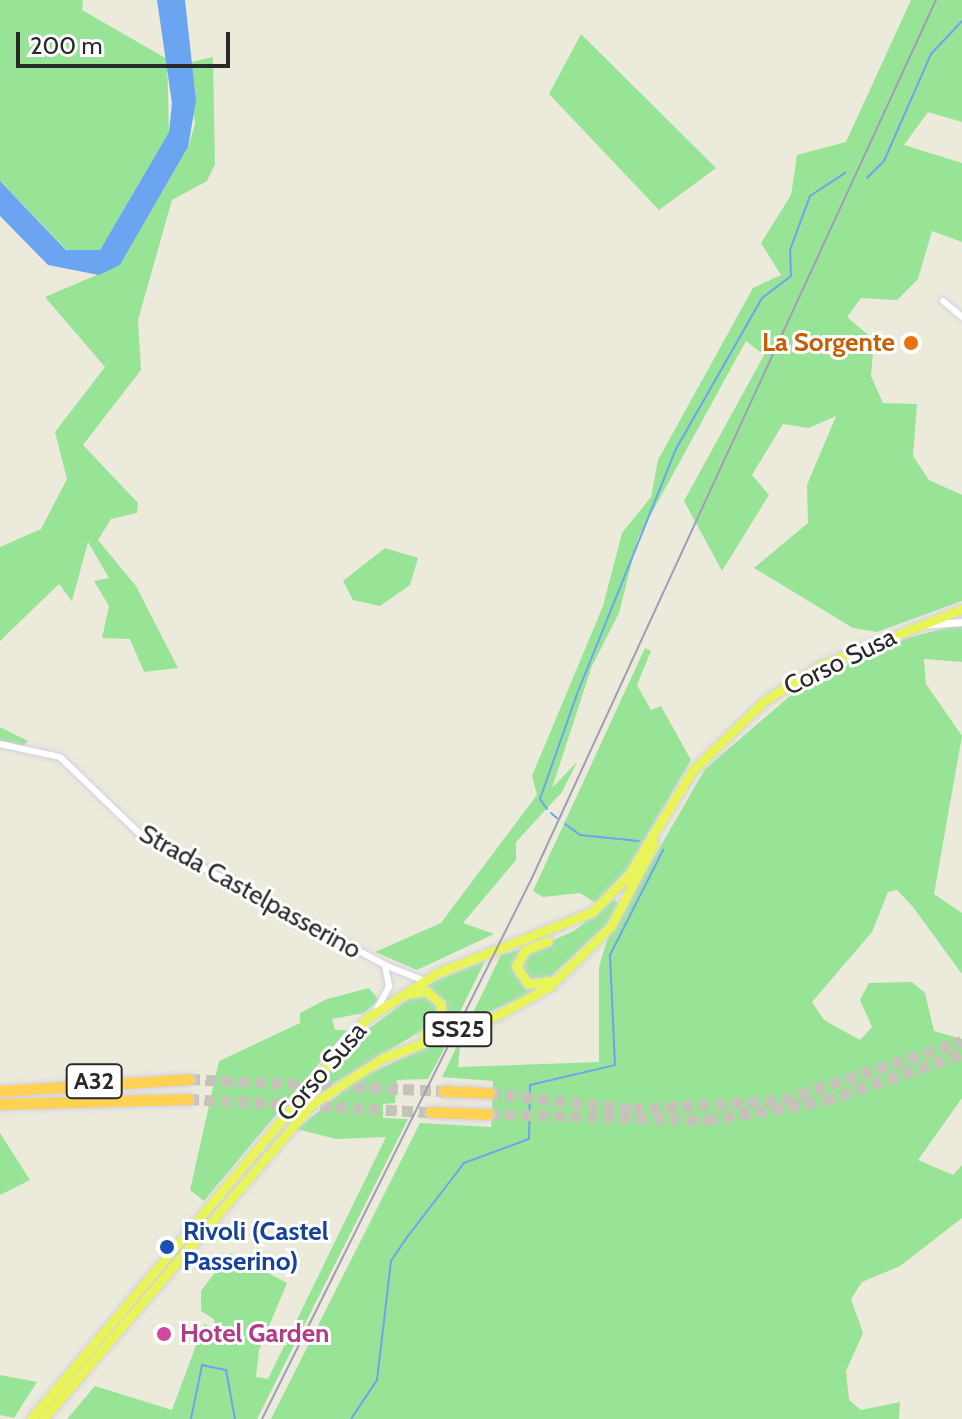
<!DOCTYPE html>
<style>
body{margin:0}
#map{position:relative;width:962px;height:1419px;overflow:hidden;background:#eceadb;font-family:Cabin,sans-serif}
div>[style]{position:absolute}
.green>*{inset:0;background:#98e496}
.water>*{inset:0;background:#6ba4f1}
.stream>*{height:2px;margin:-1px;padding:0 1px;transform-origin:1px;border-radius:1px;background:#6ba4f1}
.motorway-tunnel>*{height:11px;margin-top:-5.5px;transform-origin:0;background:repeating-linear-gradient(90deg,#c5c3b7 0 11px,transparent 0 16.5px)}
.roads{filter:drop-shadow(0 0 2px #d2d0e3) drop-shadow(0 0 2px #d2d0e3)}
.minor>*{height:6px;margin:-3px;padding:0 3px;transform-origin:3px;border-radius:3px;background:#fff}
.tertiary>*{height:7px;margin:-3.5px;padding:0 3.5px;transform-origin:3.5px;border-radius:3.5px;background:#fff}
.primary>*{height:9px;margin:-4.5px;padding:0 4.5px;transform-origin:4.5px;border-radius:4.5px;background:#e8f458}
.motorway>*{height:11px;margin:-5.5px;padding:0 5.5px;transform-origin:5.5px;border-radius:5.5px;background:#ffd253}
.rail>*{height:2px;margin:-1px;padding:0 1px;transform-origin:1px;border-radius:1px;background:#a19db4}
.dots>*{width:22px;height:22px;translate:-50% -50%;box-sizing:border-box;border:4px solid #fff;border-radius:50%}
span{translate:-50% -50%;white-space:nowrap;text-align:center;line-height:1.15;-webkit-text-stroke:6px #fff;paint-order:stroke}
.shield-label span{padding:2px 6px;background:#fff;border:2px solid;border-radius:6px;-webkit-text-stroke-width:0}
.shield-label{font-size:24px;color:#292929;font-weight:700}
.food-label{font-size:26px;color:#c56008;font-weight:700}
.right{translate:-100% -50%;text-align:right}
.street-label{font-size:26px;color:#292929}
.transit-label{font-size:26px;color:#164399;font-weight:700}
.left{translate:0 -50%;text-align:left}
.hotel-label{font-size:26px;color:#b23c85;font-weight:700}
.scale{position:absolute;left:16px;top:32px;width:214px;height:36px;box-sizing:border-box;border:4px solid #292929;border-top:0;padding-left:10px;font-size:24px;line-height:28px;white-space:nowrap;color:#292929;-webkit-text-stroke:6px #fff;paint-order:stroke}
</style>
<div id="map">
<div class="green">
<i style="clip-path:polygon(0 0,83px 0,82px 10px,167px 59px,169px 132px,100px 250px,67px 250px,0 181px)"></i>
<i style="clip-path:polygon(911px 0,962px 0,962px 122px,928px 112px,904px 145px,962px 163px,962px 242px,932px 231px,918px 279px,897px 300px,861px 298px,847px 317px,874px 340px,871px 376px,883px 403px,917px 404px,913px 456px,929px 480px,962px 495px,962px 601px,877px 632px,853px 628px,754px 568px,808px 523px,807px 485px,836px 416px,809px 428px,783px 424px,752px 475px,769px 495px,722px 571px,684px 501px,764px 355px,746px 341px,638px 538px,619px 613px,592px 666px,552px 788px,577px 762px,562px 792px,516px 842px,516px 860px,463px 923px,494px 934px,417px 970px,375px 952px,441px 923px,537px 795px,532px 776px,603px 606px,622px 533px,651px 497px,658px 460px,753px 288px,781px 275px,761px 243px,791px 195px,797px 155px,846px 142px)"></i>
<i style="clip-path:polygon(581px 34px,716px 168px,659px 210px,549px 94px)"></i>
<i style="clip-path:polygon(213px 57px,215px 164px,207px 181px,172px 200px,138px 320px,141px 370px,83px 445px,138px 503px,137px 513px,111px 519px,98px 540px,136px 586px,178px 668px,144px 672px,130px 639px,102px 638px,109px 606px,94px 581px,109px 578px,88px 542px,72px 601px,59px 584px,0 641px,0 547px,41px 529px,67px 479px,55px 432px,105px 367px,45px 297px,120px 265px,188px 147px,195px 124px,187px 63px)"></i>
<i style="clip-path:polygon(385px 548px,418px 558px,410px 585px,380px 606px,353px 600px,343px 581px)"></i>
<i style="clip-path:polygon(962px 624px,962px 662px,924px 659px,926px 684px,962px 736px,934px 894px,962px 913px,962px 974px,913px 907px,897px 890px,888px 892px,872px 932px,812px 1002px,824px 1020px,860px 1040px,872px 1027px,860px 1000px,869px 983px,912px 982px,925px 993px,934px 1031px,962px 1039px,962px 1098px,918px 1160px,953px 1175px,962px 1165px,962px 1218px,900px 1266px,862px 1282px,851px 1299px,863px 1333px,846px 1371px,849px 1400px,861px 1410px,900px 1402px,899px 1419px,271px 1419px,420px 1123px,491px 1127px,493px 1081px,442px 1077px,461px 1038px,458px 1067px,599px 1062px,599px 967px,608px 937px,705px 769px,804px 684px,907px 638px)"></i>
<i style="clip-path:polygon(645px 648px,651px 651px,637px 685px,651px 710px,661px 706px,691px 760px,626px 871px,596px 903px,580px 893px,543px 897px,533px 891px)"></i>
<i style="clip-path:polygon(0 727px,28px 741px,20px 749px,0 742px)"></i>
<i style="clip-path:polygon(614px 899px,619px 905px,605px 926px,547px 980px,535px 983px,521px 973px,528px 951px,574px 931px)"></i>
<i style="clip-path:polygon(521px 949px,515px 976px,540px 989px,469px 1021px,501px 955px)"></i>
<i style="clip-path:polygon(485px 961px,453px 1026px,437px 1031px,442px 999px,419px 987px)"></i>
<i style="clip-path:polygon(369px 988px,379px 1000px,364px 1013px,332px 1019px,335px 1030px,347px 1030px,204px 1201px,190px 1190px,219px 1061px,300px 1023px,300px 1013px,327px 999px)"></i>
<i style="clip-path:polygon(415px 994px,429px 995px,438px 1007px,436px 1022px,306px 1100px,354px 1040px)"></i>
<i style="clip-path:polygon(451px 1036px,428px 1079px,397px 1080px,395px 1103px,383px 1104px,383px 1118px,408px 1119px,257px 1419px,67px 1419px,95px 1386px,172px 1410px,204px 1324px,212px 1327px,215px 1320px,201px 1311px,201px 1291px,230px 1253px,287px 1283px,259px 1350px,256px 1377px,268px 1379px,386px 1137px,336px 1139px,297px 1129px,359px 1078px)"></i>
<i style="clip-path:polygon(0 1133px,30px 1180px,0 1195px)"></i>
<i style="clip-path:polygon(0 1375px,37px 1382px,14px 1418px,0 1415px)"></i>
</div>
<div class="water">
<i style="clip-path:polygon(157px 0,185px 0,196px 101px,188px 147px,120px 265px,99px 275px,48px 265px,0 216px,0 181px,66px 250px,100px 250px,169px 132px,172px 103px)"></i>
</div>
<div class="stream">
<i style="left:867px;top:178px;width:24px;rotate:-45deg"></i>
<i style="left:884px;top:161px;width:117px;rotate:-66.3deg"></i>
<i style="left:931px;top:54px;width:45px;rotate:-46.8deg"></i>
<i style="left:547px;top:809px;width:12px;rotate:-125deg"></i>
<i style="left:540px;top:799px;width:111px;rotate:-70.6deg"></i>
<i style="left:577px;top:694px;width:264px;rotate:-68deg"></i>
<i style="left:676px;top:449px;width:174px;rotate:-60.3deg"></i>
<i style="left:762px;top:298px;width:36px;rotate:-37deg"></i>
<i style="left:791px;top:276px;width:26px;rotate:-92deg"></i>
<i style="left:790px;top:250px;width:58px;rotate:-69.7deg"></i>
<i style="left:810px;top:196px;width:42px;rotate:-33.3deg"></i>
<i style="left:551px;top:813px;width:8px;rotate:40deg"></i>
<i style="left:565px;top:824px;width:19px;rotate:36deg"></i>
<i style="left:580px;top:835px;width:59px;rotate:5.8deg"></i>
<i style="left:191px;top:1419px;width:55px;rotate:-78.5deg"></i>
<i style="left:202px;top:1365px;width:25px;rotate:12deg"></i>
<i style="left:226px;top:1370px;width:50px;rotate:79.6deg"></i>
<i style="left:351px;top:1419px;width:47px;rotate:-56.3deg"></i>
<i style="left:377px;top:1380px;width:120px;rotate:-83.3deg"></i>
<i style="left:391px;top:1261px;width:30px;rotate:-56deg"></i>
<i style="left:408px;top:1236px;width:92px;rotate:-52.5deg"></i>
<i style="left:464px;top:1163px;width:69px;rotate:-20.3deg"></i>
<i style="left:529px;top:1139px;width:54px;rotate:-88.9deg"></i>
<i style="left:530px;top:1085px;width:87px;rotate:-13.2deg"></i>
<i style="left:615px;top:1065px;width:110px;rotate:-92.6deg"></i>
<i style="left:610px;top:955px;width:118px;rotate:-63.2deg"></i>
</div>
<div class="motorway-tunnel">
<i style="left:189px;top:1079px;width:255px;rotate:2.7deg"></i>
<i style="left:489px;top:1093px;width:145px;rotate:6.3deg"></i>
<i style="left:633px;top:1109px;width:150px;rotate:-3.4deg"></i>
<i style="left:783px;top:1100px;width:188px;rotate:-18.2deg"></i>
<i style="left:188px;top:1099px;width:243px;rotate:3.1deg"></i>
<i style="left:488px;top:1114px;width:219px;rotate:1.6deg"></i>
<i style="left:707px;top:1120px;width:120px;rotate:-9.1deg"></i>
<i style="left:825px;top:1101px;width:145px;rotate:-18.9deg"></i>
</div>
<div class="roads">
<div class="minor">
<i style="left:943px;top:301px;width:25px;rotate:40deg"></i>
<i style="left:0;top:744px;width:61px;rotate:12.2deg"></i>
<i style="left:60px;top:757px;width:111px;rotate:43.9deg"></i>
<i style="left:140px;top:834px;width:278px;rotate:28.1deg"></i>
<i style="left:377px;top:1009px;width:26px;rotate:-62deg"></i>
<i style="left:389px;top:986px;width:21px;rotate:-101deg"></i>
<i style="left:385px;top:965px;width:40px;rotate:22deg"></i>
</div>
<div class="tertiary">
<i style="left:921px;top:625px;width:41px;rotate:-4.2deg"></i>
</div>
<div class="primary">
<i style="left:548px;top:941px;width:25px;rotate:159deg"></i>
<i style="left:525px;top:950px;width:18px;rotate:119deg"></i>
<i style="left:516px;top:966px;width:22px;rotate:56deg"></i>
<i style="left:528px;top:984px;width:22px;rotate:-8deg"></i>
<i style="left:407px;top:994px;width:19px;rotate:-9deg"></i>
<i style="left:426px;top:991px;width:20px;rotate:41deg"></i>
<i style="left:441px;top:1004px;width:18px;rotate:90deg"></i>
<i style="left:441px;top:1022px;width:22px;rotate:141deg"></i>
<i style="left:31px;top:1419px;width:522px;rotate:-50.05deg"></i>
<i style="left:366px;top:1019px;width:85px;rotate:-32.9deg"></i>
<i style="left:437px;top:973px;width:167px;rotate:-21.5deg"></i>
<i style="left:592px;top:912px;width:51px;rotate:-45deg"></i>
<i style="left:628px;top:876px;width:123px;rotate:-58.6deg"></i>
<i style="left:692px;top:771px;width:100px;rotate:-44.2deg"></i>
<i style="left:764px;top:701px;width:67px;rotate:-32.3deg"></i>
<i style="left:821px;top:665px;width:152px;rotate:-21.7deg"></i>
<i style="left:43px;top:1419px;width:413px;rotate:-49.5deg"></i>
<i style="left:311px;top:1105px;width:86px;rotate:-33.1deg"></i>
<i style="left:383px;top:1058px;width:123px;rotate:-20.5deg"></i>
<i style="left:498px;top:1015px;width:58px;rotate:-28.8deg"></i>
<i style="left:549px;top:987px;width:87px;rotate:-44.5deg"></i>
<i style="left:611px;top:926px;width:93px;rotate:-62.6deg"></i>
</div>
<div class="motorway">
<i style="left:0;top:1091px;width:189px;rotate:-3.6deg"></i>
<i style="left:444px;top:1091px;width:45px;rotate:2.5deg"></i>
<i style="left:0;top:1104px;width:188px;rotate:-1.5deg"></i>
<i style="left:431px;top:1112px;width:57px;rotate:2deg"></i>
</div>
</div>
<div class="rail">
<i style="left:262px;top:1419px;width:602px;rotate:-63.48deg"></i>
<i style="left:531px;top:880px;width:969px;rotate:-65.29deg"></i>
</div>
<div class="dots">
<i style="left:911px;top:343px;background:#e8710a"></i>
<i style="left:167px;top:1247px;background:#1a4fb4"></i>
<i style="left:164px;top:1334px;background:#d1479c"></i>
</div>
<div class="shield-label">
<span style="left:458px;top:1029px">SS25</span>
<span style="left:94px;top:1081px">A32</span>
</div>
<div class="food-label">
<span class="right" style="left:895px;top:343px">La Sorgente</span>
</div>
<div class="street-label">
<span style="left:840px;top:662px;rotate:-26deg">Corso Susa</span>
<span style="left:250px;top:892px;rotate:29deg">Strada Castelpasserino</span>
<span style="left:322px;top:1072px;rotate:-49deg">Corso Susa</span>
</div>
<div class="transit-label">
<span class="left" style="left:183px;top:1247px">Rivoli (Castel<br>Passerino)</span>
</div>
<div class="hotel-label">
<span class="left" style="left:180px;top:1334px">Hotel Garden</span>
</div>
<div class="scale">200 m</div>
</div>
